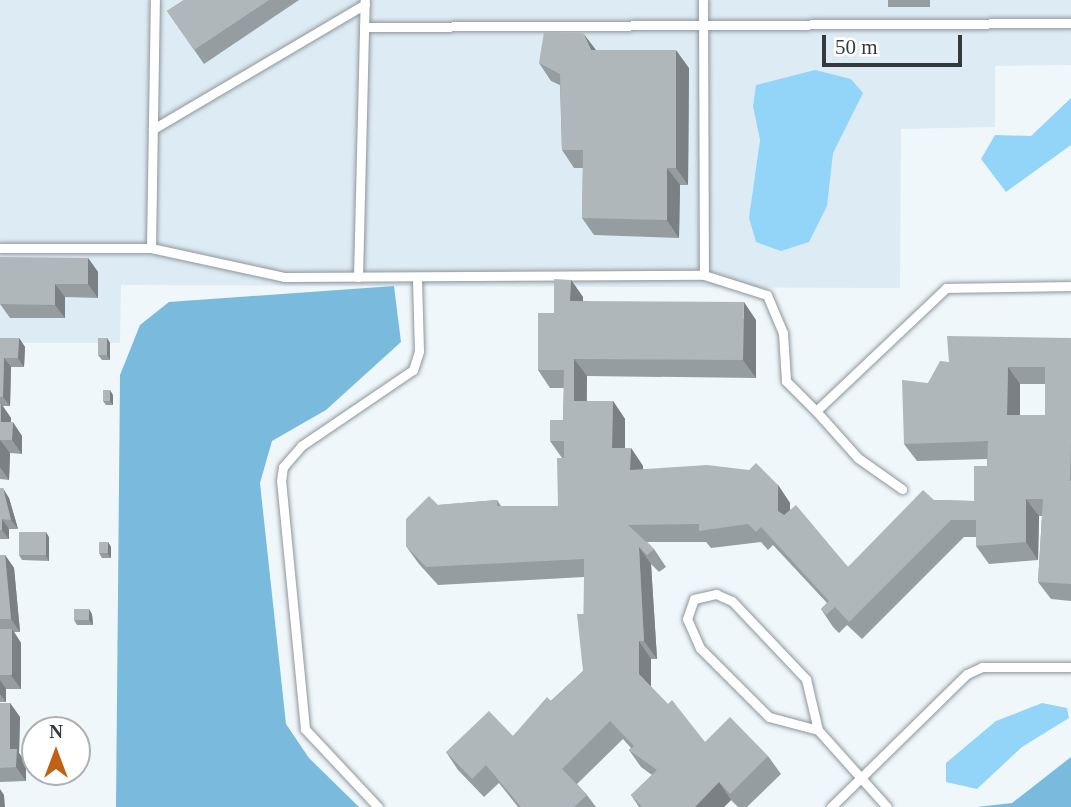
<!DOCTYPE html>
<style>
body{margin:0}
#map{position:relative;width:1071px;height:807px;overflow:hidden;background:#eff7fb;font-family:"Times New Roman",serif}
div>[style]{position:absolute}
.built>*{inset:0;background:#ddebf4}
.forest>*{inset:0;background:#7abbdd}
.water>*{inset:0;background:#93d5f8}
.roads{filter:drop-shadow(0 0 2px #8f969a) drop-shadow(0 0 2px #8f969a)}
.service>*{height:9px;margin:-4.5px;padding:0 4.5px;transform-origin:4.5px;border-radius:4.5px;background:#fff}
.wall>*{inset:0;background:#969da1;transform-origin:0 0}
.shaded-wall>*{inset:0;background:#7a8083;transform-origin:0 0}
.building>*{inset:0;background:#afb7bb;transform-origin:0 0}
span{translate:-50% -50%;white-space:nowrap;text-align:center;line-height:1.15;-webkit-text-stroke:5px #fff;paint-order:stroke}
.north{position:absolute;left:21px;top:716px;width:70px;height:70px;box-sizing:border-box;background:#fff;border:2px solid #afb0b1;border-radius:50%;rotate:0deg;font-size:19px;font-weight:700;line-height:28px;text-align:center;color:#36393b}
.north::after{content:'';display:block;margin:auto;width:24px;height:32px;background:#bf6215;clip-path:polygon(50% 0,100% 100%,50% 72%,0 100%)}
.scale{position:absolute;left:822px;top:35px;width:140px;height:32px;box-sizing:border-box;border:4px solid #36393b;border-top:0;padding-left:9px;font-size:21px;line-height:24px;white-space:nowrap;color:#36393b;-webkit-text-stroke:5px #fff;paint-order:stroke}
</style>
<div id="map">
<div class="built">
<i style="clip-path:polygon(0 0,1071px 0,1071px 65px,995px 66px,995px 127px,901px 129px,900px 288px,121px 285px,120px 343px,0 343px)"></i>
</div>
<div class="forest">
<i style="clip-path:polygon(394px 286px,401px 342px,326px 410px,272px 441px,260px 483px,286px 724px,309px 758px,359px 807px,116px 807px,120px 375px,140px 325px,169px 302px)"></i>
<i style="clip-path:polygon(1071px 757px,1071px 807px,977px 807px,1012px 803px)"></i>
</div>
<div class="water">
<i style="clip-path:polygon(815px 70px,851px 79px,863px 93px,833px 153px,827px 206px,809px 242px,781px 251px,756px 242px,749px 218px,760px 140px,753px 106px,756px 85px)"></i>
<i style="clip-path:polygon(1071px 98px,1071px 145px,1006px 192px,981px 159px,995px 135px,1031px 136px)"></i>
<i style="clip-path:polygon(1042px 703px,1067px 708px,1069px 718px,1022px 747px,977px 789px,946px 782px,946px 763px,996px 721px)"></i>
</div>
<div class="roads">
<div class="service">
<i style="left:703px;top:0;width:275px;rotate:89.8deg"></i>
<i style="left:364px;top:27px;width:707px;rotate:-0.32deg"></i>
<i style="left:153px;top:129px;width:246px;rotate:-30.5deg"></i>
<i style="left:0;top:248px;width:151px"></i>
<i style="left:151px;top:248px;width:136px;rotate:12.3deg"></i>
<i style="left:284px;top:277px;width:420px;rotate:-0.3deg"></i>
<i style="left:704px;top:275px;width:66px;rotate:17.6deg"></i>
<i style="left:767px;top:295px;width:41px;rotate:67.2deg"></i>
<i style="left:783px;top:333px;width:48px;rotate:86.4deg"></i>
<i style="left:786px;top:381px;width:42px;rotate:45deg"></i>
<i style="left:816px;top:411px;width:179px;rotate:-43.4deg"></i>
<i style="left:946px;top:288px;width:125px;rotate:-0.9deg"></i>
<i style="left:151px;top:248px;width:248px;rotate:-89.1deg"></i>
<i style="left:358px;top:277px;width:277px;rotate:-88.6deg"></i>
<i style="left:816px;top:411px;width:63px;rotate:48.2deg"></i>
<i style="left:858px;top:458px;width:54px;rotate:35.2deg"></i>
<i style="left:818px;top:730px;width:51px;rotate:-165.1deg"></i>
<i style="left:769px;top:717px;width:98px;rotate:-135deg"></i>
<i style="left:700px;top:648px;width:32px;rotate:-114deg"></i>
<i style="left:687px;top:619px;width:21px;rotate:-71deg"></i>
<i style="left:694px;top:599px;width:23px;rotate:-13deg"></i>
<i style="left:716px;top:594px;width:17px;rotate:24deg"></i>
<i style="left:732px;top:601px;width:108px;rotate:46.5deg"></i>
<i style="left:806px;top:679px;width:52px;rotate:76.8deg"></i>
<i style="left:818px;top:730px;width:103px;rotate:48.1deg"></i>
<i style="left:378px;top:807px;width:107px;rotate:-133.1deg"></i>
<i style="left:305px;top:729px;width:249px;rotate:-95.5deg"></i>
<i style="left:281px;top:481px;width:14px;rotate:-82deg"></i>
<i style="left:283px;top:467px;width:28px;rotate:-49deg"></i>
<i style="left:301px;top:446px;width:135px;rotate:-34.2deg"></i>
<i style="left:413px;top:370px;width:20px;rotate:-72deg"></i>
<i style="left:419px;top:351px;width:73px;rotate:-91.6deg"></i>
<i style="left:831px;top:807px;width:190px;rotate:-44.4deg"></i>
<i style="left:967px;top:674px;width:17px;rotate:-25deg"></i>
<i style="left:982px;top:667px;width:89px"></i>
</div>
</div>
<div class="wall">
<i style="clip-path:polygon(184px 0,299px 0,204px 64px,167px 11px)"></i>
<i style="left:888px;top:0;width:42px;height:7px"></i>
<i style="clip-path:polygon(595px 50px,689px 68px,688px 185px,680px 185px,679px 238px,594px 235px,582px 218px,583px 168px,574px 168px,562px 150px,560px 85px,551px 81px,539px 63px)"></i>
<i style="clip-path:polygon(88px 258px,98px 272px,98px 298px,65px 297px,65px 318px,10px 318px,0 304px)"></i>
<i style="clip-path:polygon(evenodd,571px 280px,583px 297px,583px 301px,756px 320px,756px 378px,587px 376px,587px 401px,613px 401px,625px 419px,625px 448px,631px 448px,643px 466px,643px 469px,778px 485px,790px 503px,790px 510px,848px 567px,934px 500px,974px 501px,987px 466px,987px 459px,917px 461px,904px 444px,928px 383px,949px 362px,1071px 338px,1071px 601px,1051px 599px,1038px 582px,1042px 516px,1039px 516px,1038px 560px,989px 564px,976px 546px,976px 537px,964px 537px,862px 639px,847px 625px,839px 633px,833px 627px,821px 609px,827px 603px,773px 545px,768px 550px,761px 542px,711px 548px,706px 542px,647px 542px,654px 549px,666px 567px,659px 572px,651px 564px,657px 659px,651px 659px,651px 687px,705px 742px,768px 756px,781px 774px,747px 807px,738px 807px,731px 800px,724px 807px,639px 807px,631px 795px,652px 775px,641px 767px,629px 750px,631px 748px,623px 739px,577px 784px,587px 795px,596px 807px,518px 807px,499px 783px,484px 797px,458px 770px,446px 752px,513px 736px,583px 671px,584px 577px,438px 585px,419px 564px,406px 546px,438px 505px,497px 500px,501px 506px,558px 506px,562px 458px,550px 441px,563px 420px,564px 388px,550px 388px,538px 370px,554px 313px,571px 280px,1020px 384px,1045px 384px,1045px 415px,1020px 415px,1020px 384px)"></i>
<i style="clip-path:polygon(0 338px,19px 338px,25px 347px,24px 367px,11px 367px,10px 406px,3px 406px,11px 418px,11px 422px,22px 436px,22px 454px,10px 453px,9px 480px,0 479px)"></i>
<i style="clip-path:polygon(107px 338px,110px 343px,110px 360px,102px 360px,98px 355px)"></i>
<i style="clip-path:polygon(113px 395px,113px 405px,106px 405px,103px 401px)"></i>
<i style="clip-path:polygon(0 488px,9px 498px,18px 529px,9px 529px,9px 539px,0 539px)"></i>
<i style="clip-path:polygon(49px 537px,49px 561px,22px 560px,19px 555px)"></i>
<i style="clip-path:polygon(108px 542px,111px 547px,111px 558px,102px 558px,99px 553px)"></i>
<i style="clip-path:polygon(0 555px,5px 555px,14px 568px,20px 632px,14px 632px,21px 643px,21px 689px,6px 689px,6px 702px,0 702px)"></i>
<i style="clip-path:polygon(92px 614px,93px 625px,77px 625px,74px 620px)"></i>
<i style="clip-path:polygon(0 703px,10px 703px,20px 717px,19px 753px,26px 763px,26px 781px,0 782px)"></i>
</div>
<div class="shaded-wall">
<i style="clip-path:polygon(583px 33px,596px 50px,591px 50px)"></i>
<i style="clip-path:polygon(676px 50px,689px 68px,688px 185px,676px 168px)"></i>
<i style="clip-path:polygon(667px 168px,680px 185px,679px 238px,667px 220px)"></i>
<i style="clip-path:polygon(88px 258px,98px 272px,98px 298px,88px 284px)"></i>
<i style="clip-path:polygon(571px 280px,583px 297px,583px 319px,570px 301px)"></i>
<i style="clip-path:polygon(55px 284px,65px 297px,65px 318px,55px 305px)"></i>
<i style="clip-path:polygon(744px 302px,756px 320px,756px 378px,743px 360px)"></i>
<i style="clip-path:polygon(19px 338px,25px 347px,24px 367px,18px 358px)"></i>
<i style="clip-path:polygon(107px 338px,110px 343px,110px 360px,107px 355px)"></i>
<i style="clip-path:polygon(4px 358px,11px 367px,10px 406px,3px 397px)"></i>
<i style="clip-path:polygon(574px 359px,587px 376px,586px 419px,574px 401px)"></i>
<i style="clip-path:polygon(1008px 367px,1020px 384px,1020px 432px,1007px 415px)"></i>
<i style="clip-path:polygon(110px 390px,113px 395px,113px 405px,110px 401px)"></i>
<i style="clip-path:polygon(613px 401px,625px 419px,625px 465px,612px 448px)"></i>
<i style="clip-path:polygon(1px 404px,11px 418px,10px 435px,1px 422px)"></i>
<i style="clip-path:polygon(13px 422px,22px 436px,22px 454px,12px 440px)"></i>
<i style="clip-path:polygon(0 440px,10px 453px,9px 480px,0 467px)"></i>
<i style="left:1070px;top:442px;width:1px;height:39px;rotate:45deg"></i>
<i style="clip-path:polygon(631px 448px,643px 466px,643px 487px,630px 470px)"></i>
<i style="clip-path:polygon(778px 485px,790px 503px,790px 529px,778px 511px)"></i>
<i style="clip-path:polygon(3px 488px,9px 498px,18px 529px,11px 520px)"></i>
<i style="clip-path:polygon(1026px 499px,1039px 516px,1038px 560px,1026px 542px)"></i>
<i style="clip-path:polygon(2px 519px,9px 529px,9px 539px,2px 530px)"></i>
<i style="clip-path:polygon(46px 532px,49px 537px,49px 561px,46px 556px)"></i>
<i style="clip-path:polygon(108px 542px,111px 547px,111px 558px,107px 553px)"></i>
<i style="clip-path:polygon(639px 547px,651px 564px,657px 659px,644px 641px)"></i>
<i style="clip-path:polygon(5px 555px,14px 568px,20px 632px,11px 619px)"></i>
<i style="clip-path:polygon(89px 609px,92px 614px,93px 625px,89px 620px)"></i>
<i style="clip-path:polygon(12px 629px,21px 643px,21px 689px,11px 675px)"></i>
<i style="clip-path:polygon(639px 641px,651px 659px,651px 691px,639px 674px)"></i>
<i style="clip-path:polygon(0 680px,6px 689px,6px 702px,0 694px)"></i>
<i style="clip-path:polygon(10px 703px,20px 717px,19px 753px,26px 763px,26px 781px,16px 767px,10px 749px)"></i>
<i style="clip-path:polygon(719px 782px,731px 800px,724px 807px,695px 807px)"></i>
<i style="clip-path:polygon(0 789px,4px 795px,5px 807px,0 807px)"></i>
</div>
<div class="building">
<i style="clip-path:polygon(184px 0,269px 0,194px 50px,167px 11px)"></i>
<i style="clip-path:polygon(544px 32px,583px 33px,591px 50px,676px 50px,676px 168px,667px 168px,667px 220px,582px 218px,583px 150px,562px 150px,560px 74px,539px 63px)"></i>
<i style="clip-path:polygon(0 257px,88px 258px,88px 284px,55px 284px,55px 305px,0 304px)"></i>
<i style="clip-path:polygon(evenodd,554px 279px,571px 280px,570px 301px,744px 302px,743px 360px,574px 359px,574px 401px,613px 401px,612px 448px,631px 448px,630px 470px,707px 465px,749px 470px,756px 463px,778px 485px,778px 511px,784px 515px,796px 505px,848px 567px,923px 490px,934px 500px,974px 501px,974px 466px,987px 466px,988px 441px,904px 444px,902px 380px,928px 383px,940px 361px,949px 362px,947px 336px,1071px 338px,1071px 442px,1070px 481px,1071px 481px,1071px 584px,1038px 582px,1043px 499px,1026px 499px,1026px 542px,976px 546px,976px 520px,951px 520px,849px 622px,835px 607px,826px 615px,821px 609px,829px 601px,761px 527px,756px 532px,748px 524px,699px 531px,699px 524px,628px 525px,654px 549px,647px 555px,639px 547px,644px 641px,639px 641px,639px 674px,668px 704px,672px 700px,705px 742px,730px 717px,768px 756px,730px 794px,719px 782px,695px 807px,642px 807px,631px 795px,657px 770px,629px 750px,634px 746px,610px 721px,562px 769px,587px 795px,574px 807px,521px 807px,486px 765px,472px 779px,446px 752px,489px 711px,513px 736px,547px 697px,551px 701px,583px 671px,577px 614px,584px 614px,584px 559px,426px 567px,406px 546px,406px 519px,429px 496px,438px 505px,497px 500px,497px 506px,558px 506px,557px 458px,564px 458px,564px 441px,550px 441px,550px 420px,563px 420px,564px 370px,538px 370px,538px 313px,554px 313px,554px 279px,1008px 367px,1045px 367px,1045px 415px,1007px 415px,1008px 367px)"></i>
<i style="clip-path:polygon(0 338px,19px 338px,18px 358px,4px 358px,3px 397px,0 397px)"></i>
<i style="left:98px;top:338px;width:9px;height:17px"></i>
<i style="left:103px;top:390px;width:7px;height:11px"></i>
<i style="clip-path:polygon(0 404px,1px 404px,1px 422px,13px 422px,12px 440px,0 440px)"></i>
<i style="clip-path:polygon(0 488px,3px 488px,11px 520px,2px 519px,2px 530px,0 530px)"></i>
<i style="left:19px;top:532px;width:27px;height:23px"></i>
<i style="left:99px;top:542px;width:9px;height:11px"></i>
<i style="clip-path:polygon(0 555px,5px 555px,11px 619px,0 619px)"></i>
<i style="left:89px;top:609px;width:11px;height:15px;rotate:90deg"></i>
<i style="left:0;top:629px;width:12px;height:46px"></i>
<i style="clip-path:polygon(0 703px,10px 703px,10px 749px,17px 749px,16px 767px,0 768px)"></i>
</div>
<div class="north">N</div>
<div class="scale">50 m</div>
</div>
